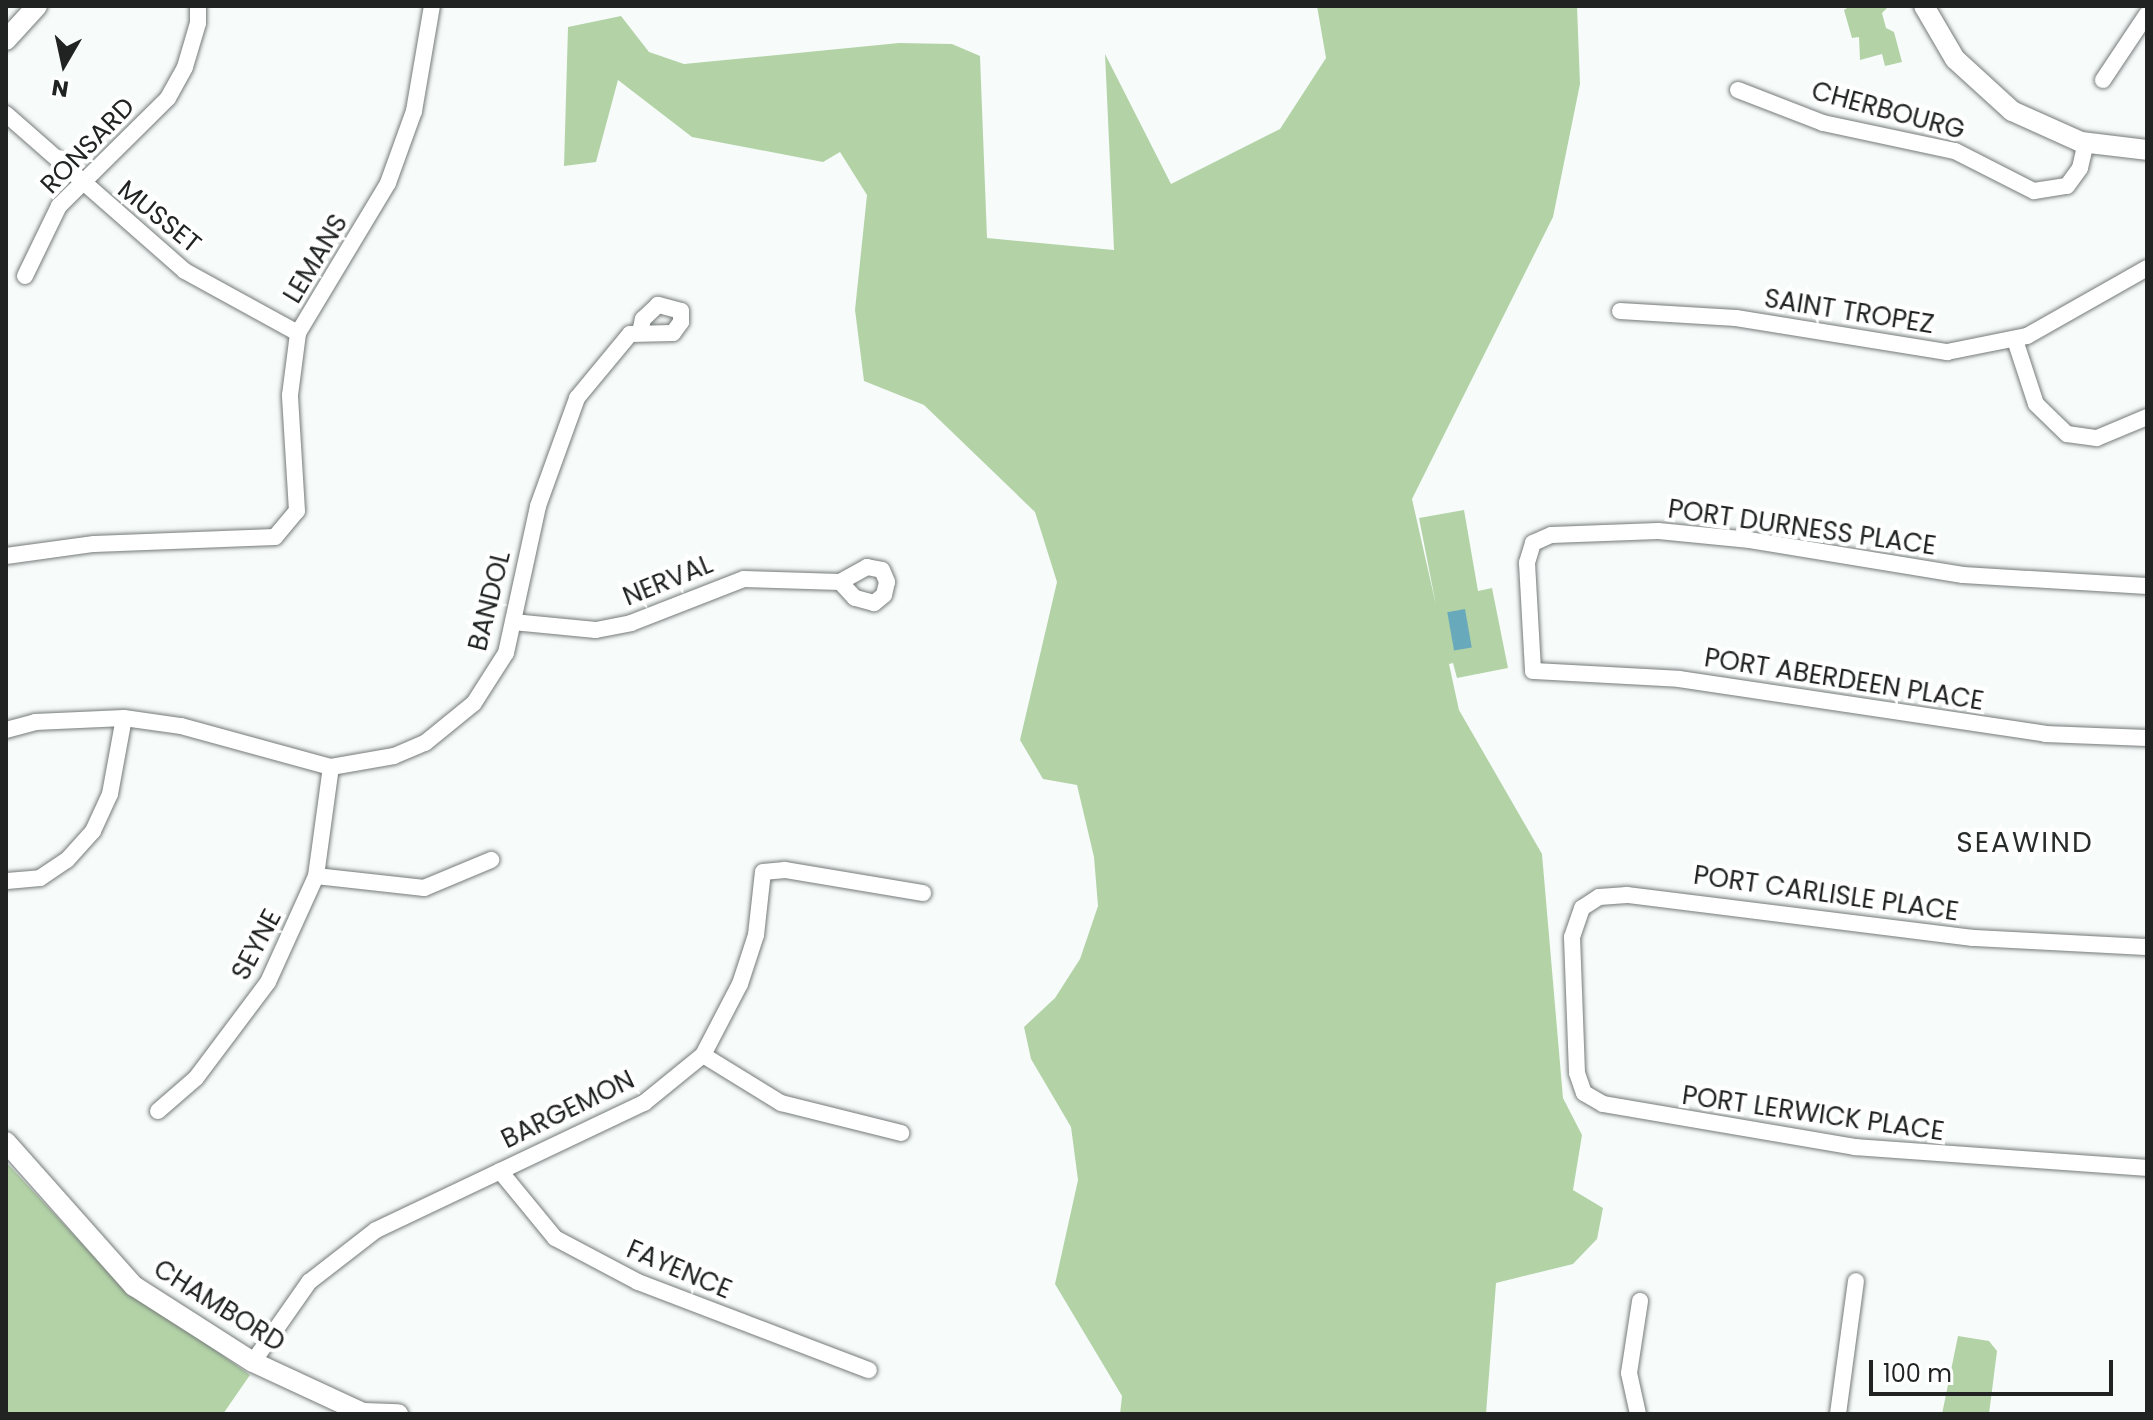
<!DOCTYPE html>
<style>
body{margin:0}
#map{position:relative;width:2153px;height:1420px;overflow:hidden;background:#f7fcfb;font-family:Poppins,sans-serif}
div>[style]{position:absolute}
.green>*{inset:0;background:#b3d3a7}
.water>*{inset:0;background:#68aabc;transform-origin:0 0}
.roads{filter:drop-shadow(0 0 2px #757a79) drop-shadow(0 0 2px #757a79)}
.minor>*{height:16px;margin:-8px;padding:0 8px;transform-origin:8px;border-radius:8px;background:#fff}
.tertiary>*{height:20px;margin:-10px;padding:0 10px;transform-origin:10px;border-radius:10px;background:#fff}
span{translate:-50% -50%;white-space:nowrap;text-align:center;line-height:1.15;-webkit-text-stroke:8px #fff;paint-order:stroke}
.street-label{font-size:26px;color:#212322}
.neighbourhood-label{font-size:28px;color:#282c2b;letter-spacing:2px}
.frame{position:absolute;inset:0;border:8px solid #212322;pointer-events:none}
.north{position:absolute;left:24px;top:24px;width:80px;height:80px;-webkit-text-stroke:6px #fff;paint-order:stroke;rotate:189deg;font-size:22px;font-weight:700;line-height:32px;text-align:center;color:#212322}
.north::after{content:'';display:block;margin:auto;width:28px;height:36px;background:#212322;clip-path:polygon(50% 0,100% 100%,50% 72%,0 100%)}
.scale{position:absolute;left:1869px;top:1360px;width:244px;height:36px;box-sizing:border-box;border:4px solid #212322;border-top:0;padding-left:10px;font-size:24px;line-height:28px;white-space:nowrap;color:#212322;-webkit-text-stroke:6px #fff;paint-order:stroke}
</style>
<div id="map">
<div class="green">
<i style="clip-path:polygon(1317px 6px,1577px 6px,1580px 84px,1553px 217px,1412px 499px,1436px 605px,1419px 518px,1464px 510px,1478px 591px,1492px 588px,1508px 668px,1457px 678px,1453px 663px,1449px 664px,1459px 710px,1542px 854px,1563px 1098px,1582px 1135px,1573px 1190px,1603px 1208px,1597px 1239px,1573px 1264px,1496px 1283px,1486px 1414px,1120px 1414px,1122px 1396px,1055px 1284px,1078px 1180px,1071px 1127px,1031px 1059px,1024px 1027px,1055px 998px,1080px 959px,1098px 906px,1094px 857px,1077px 785px,1043px 779px,1020px 740px,1057px 582px,1035px 512px,924px 405px,864px 381px,855px 310px,867px 195px,840px 152px,823px 162px,692px 137px,618px 80px,596px 162px,564px 166px,568px 27px,621px 16px,649px 52px,684px 64px,899px 43px,952px 44px,980px 56px,987px 238px,1114px 250px,1105px 54px,1171px 184px,1280px 129px,1326px 58px)"></i>
<i style="clip-path:polygon(1850px 6px,1889px 6px,1882px 13px,1886px 28px,1894px 32px,1902px 62px,1885px 66px,1882px 54px,1860px 60px,1859px 37px,1852px 38px,1844px 10px)"></i>
<i style="clip-path:polygon(6px 1162px,113px 1277px,250px 1375px,223px 1414px,6px 1414px)"></i>
<i style="clip-path:polygon(1958px 1336px,1989px 1341px,1997px 1351px,1989px 1414px,1942px 1414px)"></i>
</div>
<div class="water">
<i style="left:1465px;top:609px;width:39px;height:18px;rotate:80deg"></i>
</div>
<div class="roads">
<div class="minor">
<i style="left:2103px;top:80px;width:79px;rotate:-56.3deg"></i>
<i style="left:1738px;top:90px;width:91px;rotate:21.2deg"></i>
<i style="left:1823px;top:123px;width:135px;rotate:12deg"></i>
<i style="left:1955px;top:151px;width:89px;rotate:26.9deg"></i>
<i style="left:2034px;top:191px;width:33px;rotate:-9deg"></i>
<i style="left:2067px;top:186px;width:22px;rotate:-54deg"></i>
<i style="left:2080px;top:168px;width:26px;rotate:-77deg"></i>
<i style="left:6px;top:114px;width:238px;rotate:41.3deg"></i>
<i style="left:185px;top:271px;width:129px;rotate:28.8deg"></i>
<i style="left:25px;top:276px;width:78px;rotate:-64.1deg"></i>
<i style="left:59px;top:206px;width:153px;rotate:-44.7deg"></i>
<i style="left:168px;top:98px;width:35px;rotate:-61deg"></i>
<i style="left:185px;top:67px;width:46px;rotate:-73.5deg"></i>
<i style="left:198px;top:23px;width:17px;rotate:-90deg"></i>
<i style="left:1620px;top:311px;width:116px;rotate:3.5deg"></i>
<i style="left:1736px;top:318px;width:214px;rotate:9.2deg"></i>
<i style="left:1947px;top:352px;width:82px;rotate:-11.3deg"></i>
<i style="left:2027px;top:336px;width:138px;rotate:-29.5deg"></i>
<i style="left:2015px;top:340px;width:67px;rotate:71.8deg"></i>
<i style="left:2036px;top:404px;width:43px;rotate:44.1deg"></i>
<i style="left:2067px;top:434px;width:30px;rotate:8deg"></i>
<i style="left:2097px;top:438px;width:54px;rotate:-22.8deg"></i>
<i style="left:6px;top:556px;width:89px;rotate:-7.8deg"></i>
<i style="left:94px;top:544px;width:181px;rotate:-2.2deg"></i>
<i style="left:275px;top:537px;width:34px;rotate:-50deg"></i>
<i style="left:297px;top:511px;width:116px;rotate:-93.5deg"></i>
<i style="left:290px;top:395px;width:63px;rotate:-82.6deg"></i>
<i style="left:298px;top:333px;width:175px;rotate:-59deg"></i>
<i style="left:388px;top:183px;width:77px;rotate:-70.1deg"></i>
<i style="left:414px;top:111px;width:107px;rotate:-80.3deg"></i>
<i style="left:867px;top:567px;width:15px;rotate:11deg"></i>
<i style="left:882px;top:570px;width:13px;rotate:67deg"></i>
<i style="left:887px;top:582px;width:13px;rotate:103deg"></i>
<i style="left:884px;top:595px;width:13px;rotate:141deg"></i>
<i style="left:874px;top:603px;width:20px;rotate:-165deg"></i>
<i style="left:855px;top:598px;width:22px;rotate:-133deg"></i>
<i style="left:840px;top:582px;width:31px;rotate:-29deg"></i>
<i style="left:2147px;top:586px;width:184px;rotate:-176.6deg"></i>
<i style="left:1963px;top:575px;width:216px;rotate:-170.7deg"></i>
<i style="left:1750px;top:540px;width:92px;rotate:-174.4deg"></i>
<i style="left:1658px;top:531px;width:107px;rotate:177.9deg"></i>
<i style="left:1551px;top:535px;width:20px;rotate:156deg"></i>
<i style="left:1533px;top:543px;width:21px;rotate:107deg"></i>
<i style="left:1527px;top:563px;width:108px;rotate:86.8deg"></i>
<i style="left:1533px;top:671px;width:146px;rotate:3.1deg"></i>
<i style="left:1679px;top:679px;width:370px;rotate:8.5deg"></i>
<i style="left:2045px;top:734px;width:102px;rotate:2.2deg"></i>
<i style="left:513px;top:622px;width:83px;rotate:5.5deg"></i>
<i style="left:596px;top:630px;width:36px;rotate:-11deg"></i>
<i style="left:631px;top:623px;width:121px;rotate:-21.3deg"></i>
<i style="left:744px;top:579px;width:96px;rotate:1.8deg"></i>
<i style="left:6px;top:730px;width:30px;rotate:-15deg"></i>
<i style="left:35px;top:722px;width:89px;rotate:-2.6deg"></i>
<i style="left:124px;top:718px;width:58px;rotate:8deg"></i>
<i style="left:181px;top:726px;width:156px;rotate:15.3deg"></i>
<i style="left:331px;top:767px;width:64px;rotate:-9.9deg"></i>
<i style="left:394px;top:756px;width:34px;rotate:-23deg"></i>
<i style="left:425px;top:743px;width:63px;rotate:-39.2deg"></i>
<i style="left:474px;top:703px;width:59px;rotate:-57.4deg"></i>
<i style="left:506px;top:653px;width:150px;rotate:-77.7deg"></i>
<i style="left:538px;top:506px;width:115px;rotate:-70.1deg"></i>
<i style="left:577px;top:398px;width:83px;rotate:-50.4deg"></i>
<i style="left:630px;top:334px;width:43px;rotate:-1.3deg"></i>
<i style="left:673px;top:333px;width:14px;rotate:-54deg"></i>
<i style="left:681px;top:322px;width:11px;rotate:-90deg"></i>
<i style="left:681px;top:311px;width:24px;rotate:-165deg"></i>
<i style="left:658px;top:305px;width:21px;rotate:137deg"></i>
<i style="left:643px;top:319px;width:13px;rotate:103deg"></i>
<i style="left:316px;top:876px;width:109px;rotate:6.3deg"></i>
<i style="left:424px;top:888px;width:73px;rotate:-22.7deg"></i>
<i style="left:7px;top:881px;width:33px;rotate:-5deg"></i>
<i style="left:40px;top:878px;width:32px;rotate:-34deg"></i>
<i style="left:67px;top:860px;width:39px;rotate:-48deg"></i>
<i style="left:93px;top:831px;width:41px;rotate:-65.3deg"></i>
<i style="left:110px;top:794px;width:77px;rotate:-79.6deg"></i>
<i style="left:2147px;top:947px;width:174px;rotate:-177deg"></i>
<i style="left:1973px;top:938px;width:349px;rotate:-172.9deg"></i>
<i style="left:1627px;top:895px;width:28px;rotate:176deg"></i>
<i style="left:1599px;top:897px;width:20px;rotate:147deg"></i>
<i style="left:1582px;top:908px;width:31px;rotate:109deg"></i>
<i style="left:1572px;top:937px;width:136px;rotate:87.9deg"></i>
<i style="left:1577px;top:1073px;width:21px;rotate:71deg"></i>
<i style="left:1584px;top:1093px;width:22px;rotate:30deg"></i>
<i style="left:1603px;top:1104px;width:256px;rotate:9.7deg"></i>
<i style="left:1855px;top:1147px;width:293px;rotate:4.1deg"></i>
<i style="left:703px;top:1055px;width:92px;rotate:31.6deg"></i>
<i style="left:781px;top:1103px;width:124px;rotate:14deg"></i>
<i style="left:158px;top:1111px;width:50px;rotate:-41deg"></i>
<i style="left:196px;top:1078px;width:120px;rotate:-53.1deg"></i>
<i style="left:268px;top:982px;width:116px;rotate:-65.6deg"></i>
<i style="left:316px;top:876px;width:110px;rotate:-82.2deg"></i>
<i style="left:500px;top:1171px;width:87px;rotate:50.6deg"></i>
<i style="left:555px;top:1238px;width:94px;rotate:27.9deg"></i>
<i style="left:638px;top:1282px;width:247px;rotate:20.9deg"></i>
<i style="left:253px;top:1362px;width:98px;rotate:-55deg"></i>
<i style="left:309px;top:1282px;width:85px;rotate:-37.8deg"></i>
<i style="left:376px;top:1230px;width:297px;rotate:-25.4deg"></i>
<i style="left:644px;top:1103px;width:76px;rotate:-39.1deg"></i>
<i style="left:703px;top:1055px;width:80px;rotate:-62.5deg"></i>
<i style="left:740px;top:984px;width:52px;rotate:-71.9deg"></i>
<i style="left:756px;top:935px;width:63px;rotate:-83.7deg"></i>
<i style="left:763px;top:872px;width:22px;rotate:-5deg"></i>
<i style="left:785px;top:870px;width:140px;rotate:9.5deg"></i>
<i style="left:1638px;top:1414px;width:42px;rotate:-102.4deg"></i>
<i style="left:1629px;top:1373px;width:73px;rotate:-81.3deg"></i>
<i style="left:1838px;top:1414px;width:134px;rotate:-82.3deg"></i>
</div>
<div class="tertiary">
<i style="left:1924px;top:6px;width:61px;rotate:59.7deg"></i>
<i style="left:1955px;top:59px;width:77px;rotate:42.4deg"></i>
<i style="left:2012px;top:111px;width:76px;rotate:24.2deg"></i>
<i style="left:2081px;top:142px;width:66px;rotate:6.9deg"></i>
<i style="left:6px;top:40px;width:46px;rotate:-47.6deg"></i>
<i style="left:6px;top:1142px;width:193px;rotate:48.4deg"></i>
<i style="left:134px;top:1286px;width:141px;rotate:32.6deg"></i>
<i style="left:253px;top:1362px;width:123px;rotate:24.9deg"></i>
<i style="left:364px;top:1413px;width:34px;rotate:2deg"></i>
</div>
</div>
<div class="street-label">
<span style="left:1888px;top:111px;rotate:15deg">CHERBOURG</span>
<span style="left:88px;top:146px;rotate:-46deg">RONSARD</span>
<span style="left:159px;top:217px;rotate:39deg">MUSSET</span>
<span style="left:316px;top:259px;rotate:-59deg">LEMANS</span>
<span style="left:1849px;top:312px;rotate:9deg">SAINT TROPEZ</span>
<span style="left:1802px;top:528px;rotate:8deg">PORT DURNESS PLACE</span>
<span style="left:668px;top:581px;rotate:-22deg">NERVAL</span>
<span style="left:490px;top:601px;rotate:-76deg">BANDOL</span>
<span style="left:1844px;top:680px;rotate:9deg">PORT ABERDEEN PLACE</span>
<span style="left:1826px;top:894px;rotate:8deg">PORT CARLISLE PLACE</span>
<span style="left:257px;top:945px;rotate:-62deg">SEYNE</span>
<span style="left:568px;top:1110px;rotate:-26deg">BARGEMON</span>
<span style="left:1813px;top:1114px;rotate:8deg">PORT LERWICK PLACE</span>
<span style="left:679px;top:1270px;rotate:23deg">FAYENCE</span>
<span style="left:219px;top:1306px;rotate:32deg">CHAMBORD</span>
</div>
<div class="neighbourhood-label">
<span style="left:2025px;top:843px">SEAWIND</span>
</div>
<div class="frame"></div>
<div class="north">N</div>
<div class="scale">100 m</div>
</div>
